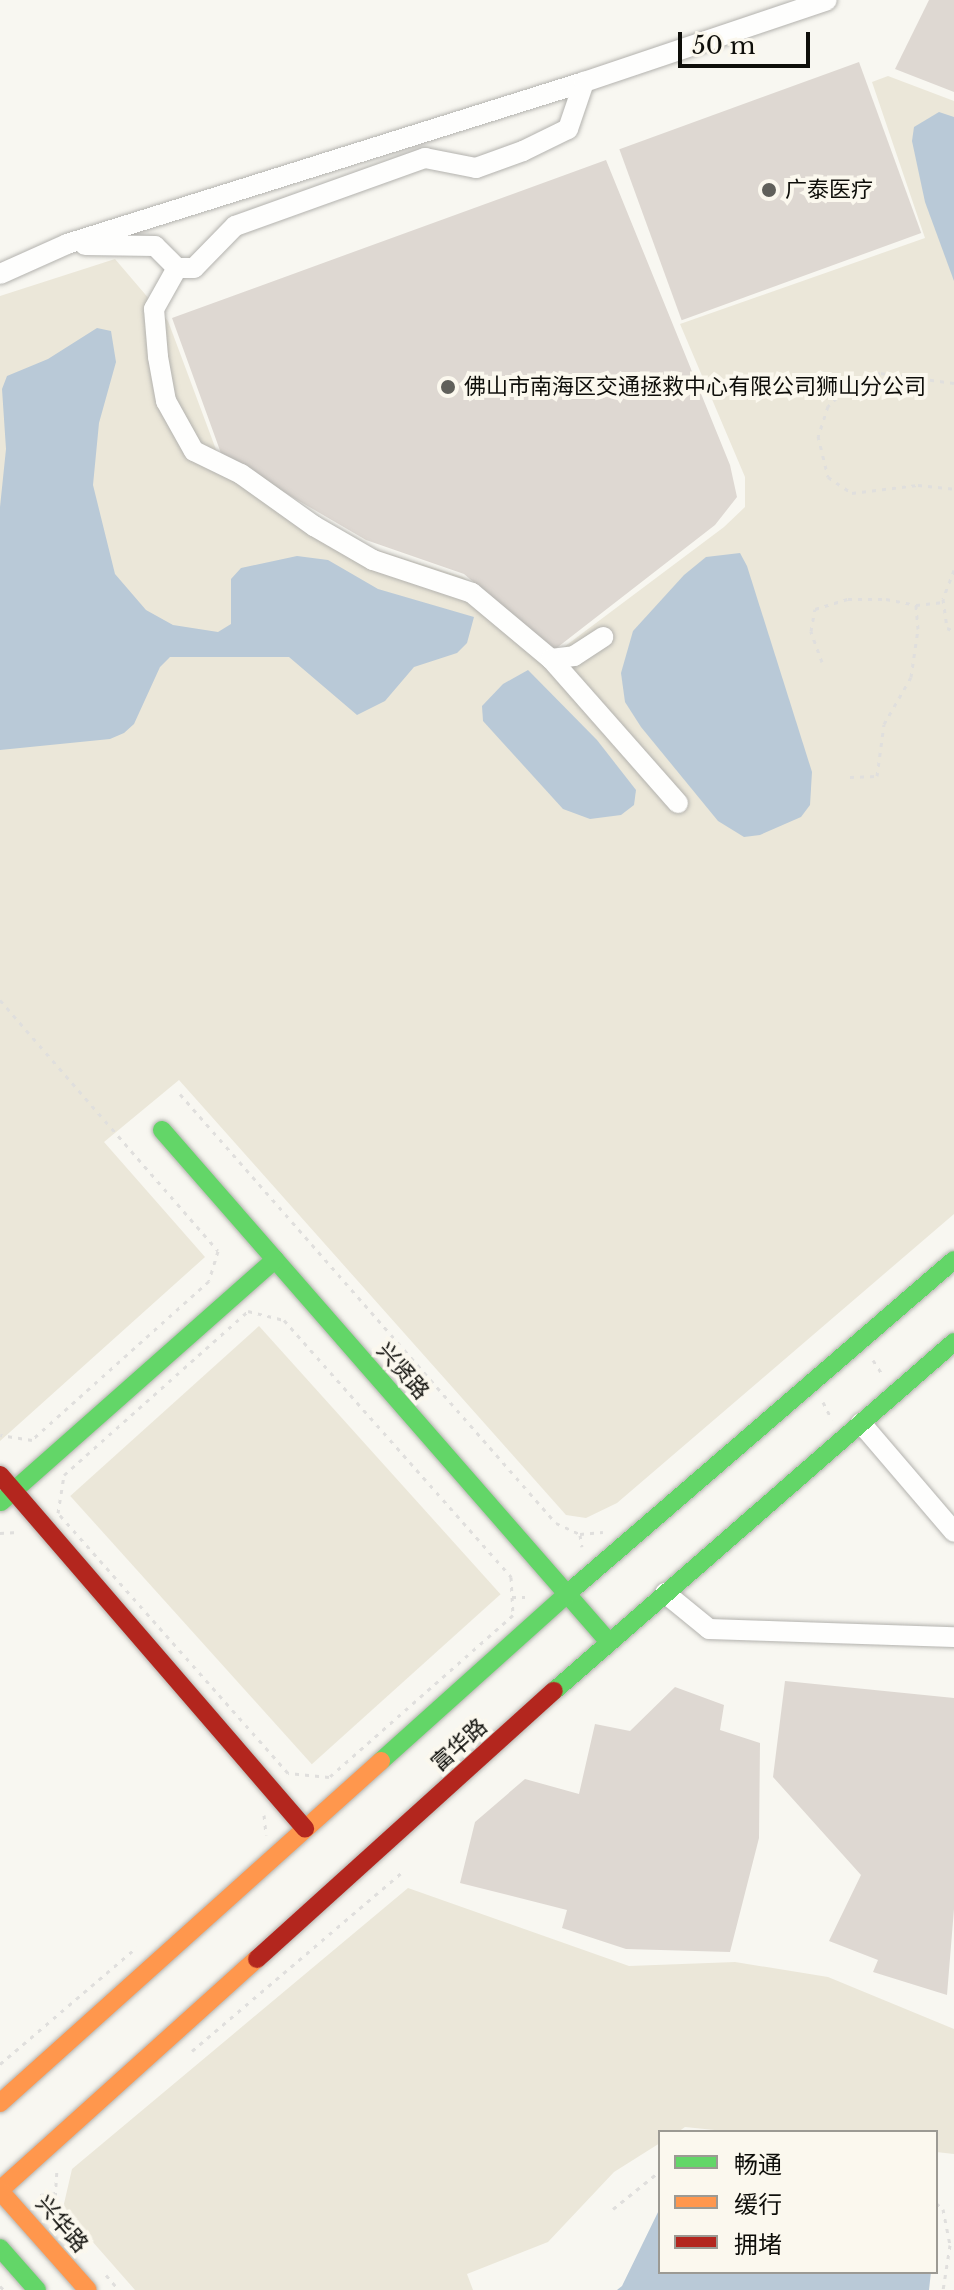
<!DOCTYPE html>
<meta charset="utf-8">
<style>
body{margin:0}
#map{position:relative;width:954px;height:2290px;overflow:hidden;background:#f8f7f1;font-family:"Libre Baskerville","Noto Sans SC",serif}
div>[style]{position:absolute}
.green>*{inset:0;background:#ebe7d9;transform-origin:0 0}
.water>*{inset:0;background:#b9c9d7}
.building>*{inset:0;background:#ded8d2;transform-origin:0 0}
.path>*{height:3px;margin-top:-1.5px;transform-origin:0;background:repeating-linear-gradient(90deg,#e0dfdd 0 4px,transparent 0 10px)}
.roads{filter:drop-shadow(0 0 2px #b3b2ae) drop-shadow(0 0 2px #b3b2ae)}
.street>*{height:20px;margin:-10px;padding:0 10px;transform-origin:10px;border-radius:10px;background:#fefefd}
.fast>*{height:18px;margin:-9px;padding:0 9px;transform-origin:9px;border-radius:9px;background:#63d668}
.slow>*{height:18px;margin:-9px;padding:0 9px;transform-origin:9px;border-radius:9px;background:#ff974d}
.jam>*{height:18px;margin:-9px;padding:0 9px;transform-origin:9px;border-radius:9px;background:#b3261e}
.dots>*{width:22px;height:22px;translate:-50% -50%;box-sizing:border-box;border:4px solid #fbf8ee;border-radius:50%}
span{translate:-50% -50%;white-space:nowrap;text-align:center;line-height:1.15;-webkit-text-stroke:8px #fbf8ee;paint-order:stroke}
.poi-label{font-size:22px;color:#0e0e0a}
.left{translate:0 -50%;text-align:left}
.street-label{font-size:22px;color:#0e0e0a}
.legend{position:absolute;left:658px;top:2130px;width:280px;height:144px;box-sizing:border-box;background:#fbf8ee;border:2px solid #9c9a93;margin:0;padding:10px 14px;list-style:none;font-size:24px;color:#0e0e0a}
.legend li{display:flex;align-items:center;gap:16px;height:40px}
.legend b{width:40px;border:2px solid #9c9a93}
.scale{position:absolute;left:678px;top:32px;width:132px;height:36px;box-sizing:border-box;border:4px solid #0e0e0a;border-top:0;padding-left:10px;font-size:24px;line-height:28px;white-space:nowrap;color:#0e0e0a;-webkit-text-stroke:6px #fbf8ee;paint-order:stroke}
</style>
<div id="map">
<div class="green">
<i style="clip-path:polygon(888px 76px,954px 101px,954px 1214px,617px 1503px,586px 1518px,566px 1515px,179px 1080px,104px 1142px,205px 1257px,0 1441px,0 296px,115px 259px,168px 321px,218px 455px,361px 545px,463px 577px,556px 653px,724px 527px,745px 507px,745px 477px,680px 324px,925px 238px,872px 82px)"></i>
<i style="left:259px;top:1326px;width:361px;height:254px;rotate:48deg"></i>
<i style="clip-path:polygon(408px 1888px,629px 1966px,735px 1962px,828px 1977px,954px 2029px,954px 2154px,936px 2152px,936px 2132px,734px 2132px,685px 2127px,678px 2132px,660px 2132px,660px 2143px,614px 2172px,548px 2242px,467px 2274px,473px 2290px,135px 2290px,63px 2208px,72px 2169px)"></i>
</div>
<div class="water">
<i style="clip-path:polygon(939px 112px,954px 117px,954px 281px,925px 202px,912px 141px,914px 127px)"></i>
<i style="clip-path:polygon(97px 328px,111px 331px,116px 362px,99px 423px,93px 485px,115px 574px,146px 610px,173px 625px,218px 632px,231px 624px,231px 579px,241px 568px,297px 556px,328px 560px,378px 589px,474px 617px,467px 643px,457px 653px,414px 667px,385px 701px,357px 715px,289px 657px,170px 657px,160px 667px,134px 724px,124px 733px,110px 739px,0 750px,0 507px,6px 449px,2px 389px,7px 376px,48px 359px)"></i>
<i style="clip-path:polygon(740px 553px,747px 566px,812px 772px,810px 805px,801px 817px,760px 835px,744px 837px,718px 821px,641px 727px,625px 702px,621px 673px,633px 631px,684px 575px,706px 557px)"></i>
<i style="clip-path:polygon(528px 670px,597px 740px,636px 790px,634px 805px,621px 815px,590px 819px,563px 809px,483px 721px,482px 706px,503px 684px)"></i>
<i style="clip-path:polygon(660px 2208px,660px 2272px,931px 2272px,929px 2290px,617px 2290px,622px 2286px)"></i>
</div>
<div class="building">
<i style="clip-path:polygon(929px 0,954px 0,954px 92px,895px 69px)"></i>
<i style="left:859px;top:62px;width:182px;height:255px;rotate:70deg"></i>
<i style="clip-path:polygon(606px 160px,730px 465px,737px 497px,715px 525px,554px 650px,464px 574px,366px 540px,222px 456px,172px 318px)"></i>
<i style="clip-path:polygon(785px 1681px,954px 1698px,954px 1909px,947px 1995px,873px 1972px,878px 1960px,829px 1941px,861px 1875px,773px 1777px)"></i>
<i style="clip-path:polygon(675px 1687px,724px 1705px,720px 1730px,760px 1743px,759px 1838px,730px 1952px,626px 1949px,562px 1928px,567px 1910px,460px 1883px,475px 1822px,525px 1779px,579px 1794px,595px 1724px,630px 1731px)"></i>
</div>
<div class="path">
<i style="left:954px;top:383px;width:75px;rotate:-172.3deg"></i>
<i style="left:880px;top:373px;width:31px;rotate:159deg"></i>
<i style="left:851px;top:384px;width:32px;rotate:136deg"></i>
<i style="left:828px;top:406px;width:32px;rotate:108deg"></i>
<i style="left:818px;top:436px;width:42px;rotate:76.3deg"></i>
<i style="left:828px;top:477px;width:29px;rotate:34deg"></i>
<i style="left:852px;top:493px;width:66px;rotate:-6.9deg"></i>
<i style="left:918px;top:485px;width:36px;rotate:6deg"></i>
<i style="left:954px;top:570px;width:31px;rotate:111deg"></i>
<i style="left:943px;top:599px;width:29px;rotate:82deg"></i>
<i style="left:947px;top:628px;width:8px;rotate:23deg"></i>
<i style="left:822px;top:662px;width:33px;rotate:-110deg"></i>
<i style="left:811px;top:631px;width:22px;rotate:-80deg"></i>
<i style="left:815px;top:609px;width:34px;rotate:-17deg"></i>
<i style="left:848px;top:599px;width:38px"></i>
<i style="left:886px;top:599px;width:31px;rotate:11deg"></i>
<i style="left:916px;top:605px;width:28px;rotate:-6deg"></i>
<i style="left:850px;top:777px;width:27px;rotate:-2deg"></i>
<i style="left:877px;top:776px;width:52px;rotate:-82.3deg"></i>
<i style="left:884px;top:724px;width:54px;rotate:-60.1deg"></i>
<i style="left:911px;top:677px;width:49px;rotate:-81.7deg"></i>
<i style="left:918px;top:629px;width:24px;rotate:-95deg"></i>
<i style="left:0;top:1000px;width:332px;rotate:49deg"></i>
<i style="left:218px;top:1251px;width:31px;rotate:107deg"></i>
<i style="left:209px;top:1281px;width:238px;rotate:138.1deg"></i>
<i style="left:32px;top:1440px;width:32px;rotate:-171deg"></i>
<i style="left:180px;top:1094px;width:570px;rotate:48.77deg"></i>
<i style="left:556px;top:1523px;width:26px;rotate:25deg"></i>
<i style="left:580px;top:1534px;width:23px;rotate:-5deg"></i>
<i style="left:248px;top:1311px;width:37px;rotate:14deg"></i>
<i style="left:284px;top:1320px;width:343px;rotate:48.5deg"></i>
<i style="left:511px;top:1577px;width:38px;rotate:87deg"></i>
<i style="left:513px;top:1615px;width:245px;rotate:138.6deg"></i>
<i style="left:329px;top:1777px;width:41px;rotate:-174.4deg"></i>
<i style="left:288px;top:1773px;width:347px;rotate:-131.5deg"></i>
<i style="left:58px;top:1513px;width:38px;rotate:-81deg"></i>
<i style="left:64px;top:1475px;width:246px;rotate:-41.7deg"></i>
<i style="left:873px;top:1360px;width:17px;rotate:57deg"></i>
<i style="left:823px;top:1402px;width:20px;rotate:63deg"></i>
<i style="left:0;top:1533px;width:18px;rotate:-3deg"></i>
<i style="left:580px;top:1535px;width:12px;rotate:81deg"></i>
<i style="left:512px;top:1597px;width:13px"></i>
<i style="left:264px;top:1815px;width:20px;rotate:84deg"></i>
<i style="left:192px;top:2051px;width:276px;rotate:-40.4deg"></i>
<i style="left:0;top:2064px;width:180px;rotate:-40.5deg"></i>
<i style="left:40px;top:2195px;width:15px;rotate:-8deg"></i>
<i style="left:936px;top:2203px;width:9px;rotate:41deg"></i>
<i style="left:943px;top:2209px;width:37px;rotate:79deg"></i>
<i style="left:950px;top:2245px;width:46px;rotate:98.8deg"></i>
<i style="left:613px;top:2209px;width:60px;rotate:-39deg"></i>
<i style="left:54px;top:2216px;width:48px;rotate:-86.4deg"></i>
<i style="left:106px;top:2275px;width:20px;rotate:49deg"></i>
<i style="left:0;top:2286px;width:6px;rotate:45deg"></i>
</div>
<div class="roads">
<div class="street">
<i style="left:85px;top:245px;width:70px;rotate:0.8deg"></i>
<i style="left:155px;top:246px;width:31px;rotate:45deg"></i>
<i style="left:177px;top:268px;width:17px"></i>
<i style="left:194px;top:268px;width:59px;rotate:-45.7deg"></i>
<i style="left:235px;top:226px;width:202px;rotate:-19.7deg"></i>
<i style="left:425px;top:158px;width:52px;rotate:11.1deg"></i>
<i style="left:476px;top:168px;width:50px;rotate:-19.9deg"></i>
<i style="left:523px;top:151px;width:50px;rotate:-26.1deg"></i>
<i style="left:568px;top:129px;width:50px;rotate:-71.2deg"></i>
<i style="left:177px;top:268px;width:47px;rotate:119.3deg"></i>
<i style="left:154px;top:309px;width:48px;rotate:85.2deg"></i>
<i style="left:158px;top:357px;width:45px;rotate:79.7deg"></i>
<i style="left:166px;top:401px;width:57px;rotate:60.8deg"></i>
<i style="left:194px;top:451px;width:52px;rotate:26.1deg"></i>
<i style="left:241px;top:474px;width:90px;rotate:35.5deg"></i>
<i style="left:314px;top:526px;width:68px;rotate:30deg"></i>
<i style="left:373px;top:560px;width:104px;rotate:18.4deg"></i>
<i style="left:472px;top:593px;width:103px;rotate:39.9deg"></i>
<i style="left:551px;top:659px;width:23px;rotate:-7deg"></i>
<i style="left:574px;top:656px;width:35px;rotate:-33deg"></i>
<i style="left:0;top:274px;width:73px;rotate:-24.1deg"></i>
<i style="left:67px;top:244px;width:542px;rotate:-17.4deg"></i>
<i style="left:584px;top:82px;width:256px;rotate:-18.6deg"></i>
<i style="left:551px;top:659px;width:192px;rotate:48.6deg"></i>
<i style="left:861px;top:1423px;width:143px;rotate:49.5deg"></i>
<i style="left:665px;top:1593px;width:57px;rotate:39.3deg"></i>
<i style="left:709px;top:1629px;width:245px;rotate:1.9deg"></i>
</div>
<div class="fast">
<i style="left:162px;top:1130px;width:680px;rotate:48.88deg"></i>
<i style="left:1px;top:1502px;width:366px;rotate:-41.5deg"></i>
<i style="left:554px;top:1691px;width:531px;rotate:-41.1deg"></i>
<i style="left:381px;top:1761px;width:250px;rotate:-41.9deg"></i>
<i style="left:567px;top:1594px;width:511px;rotate:-40.8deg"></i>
<i style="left:0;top:2248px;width:56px;rotate:48.6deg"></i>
</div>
<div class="slow">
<i style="left:0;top:2103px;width:512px;rotate:-41.91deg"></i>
<i style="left:0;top:2190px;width:346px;rotate:-42deg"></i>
<i style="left:0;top:2191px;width:132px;rotate:48.4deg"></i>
</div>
<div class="jam">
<i style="left:0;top:1475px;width:467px;rotate:49.2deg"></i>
<i style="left:257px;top:1959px;width:400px;rotate:-42.1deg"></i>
</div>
</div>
<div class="dots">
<i style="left:769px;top:190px;background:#60605b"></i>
<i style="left:448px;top:387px;background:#60605b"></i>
</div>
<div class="poi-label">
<span class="left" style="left:785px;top:190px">广泰医疗</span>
<span class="left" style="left:464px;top:387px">佛山市南海区交通拯救中心有限公司狮山分公司</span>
</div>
<div class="street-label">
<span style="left:403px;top:1371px;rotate:49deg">兴贤路</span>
<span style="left:459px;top:1745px;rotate:-42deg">富华路</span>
<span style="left:62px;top:2224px;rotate:49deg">兴华路</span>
</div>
<ul class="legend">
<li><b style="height:10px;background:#63d668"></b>畅通</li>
<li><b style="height:10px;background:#ff974d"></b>缓行</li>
<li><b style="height:10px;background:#b3261e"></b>拥堵</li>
</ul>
<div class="scale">50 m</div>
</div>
